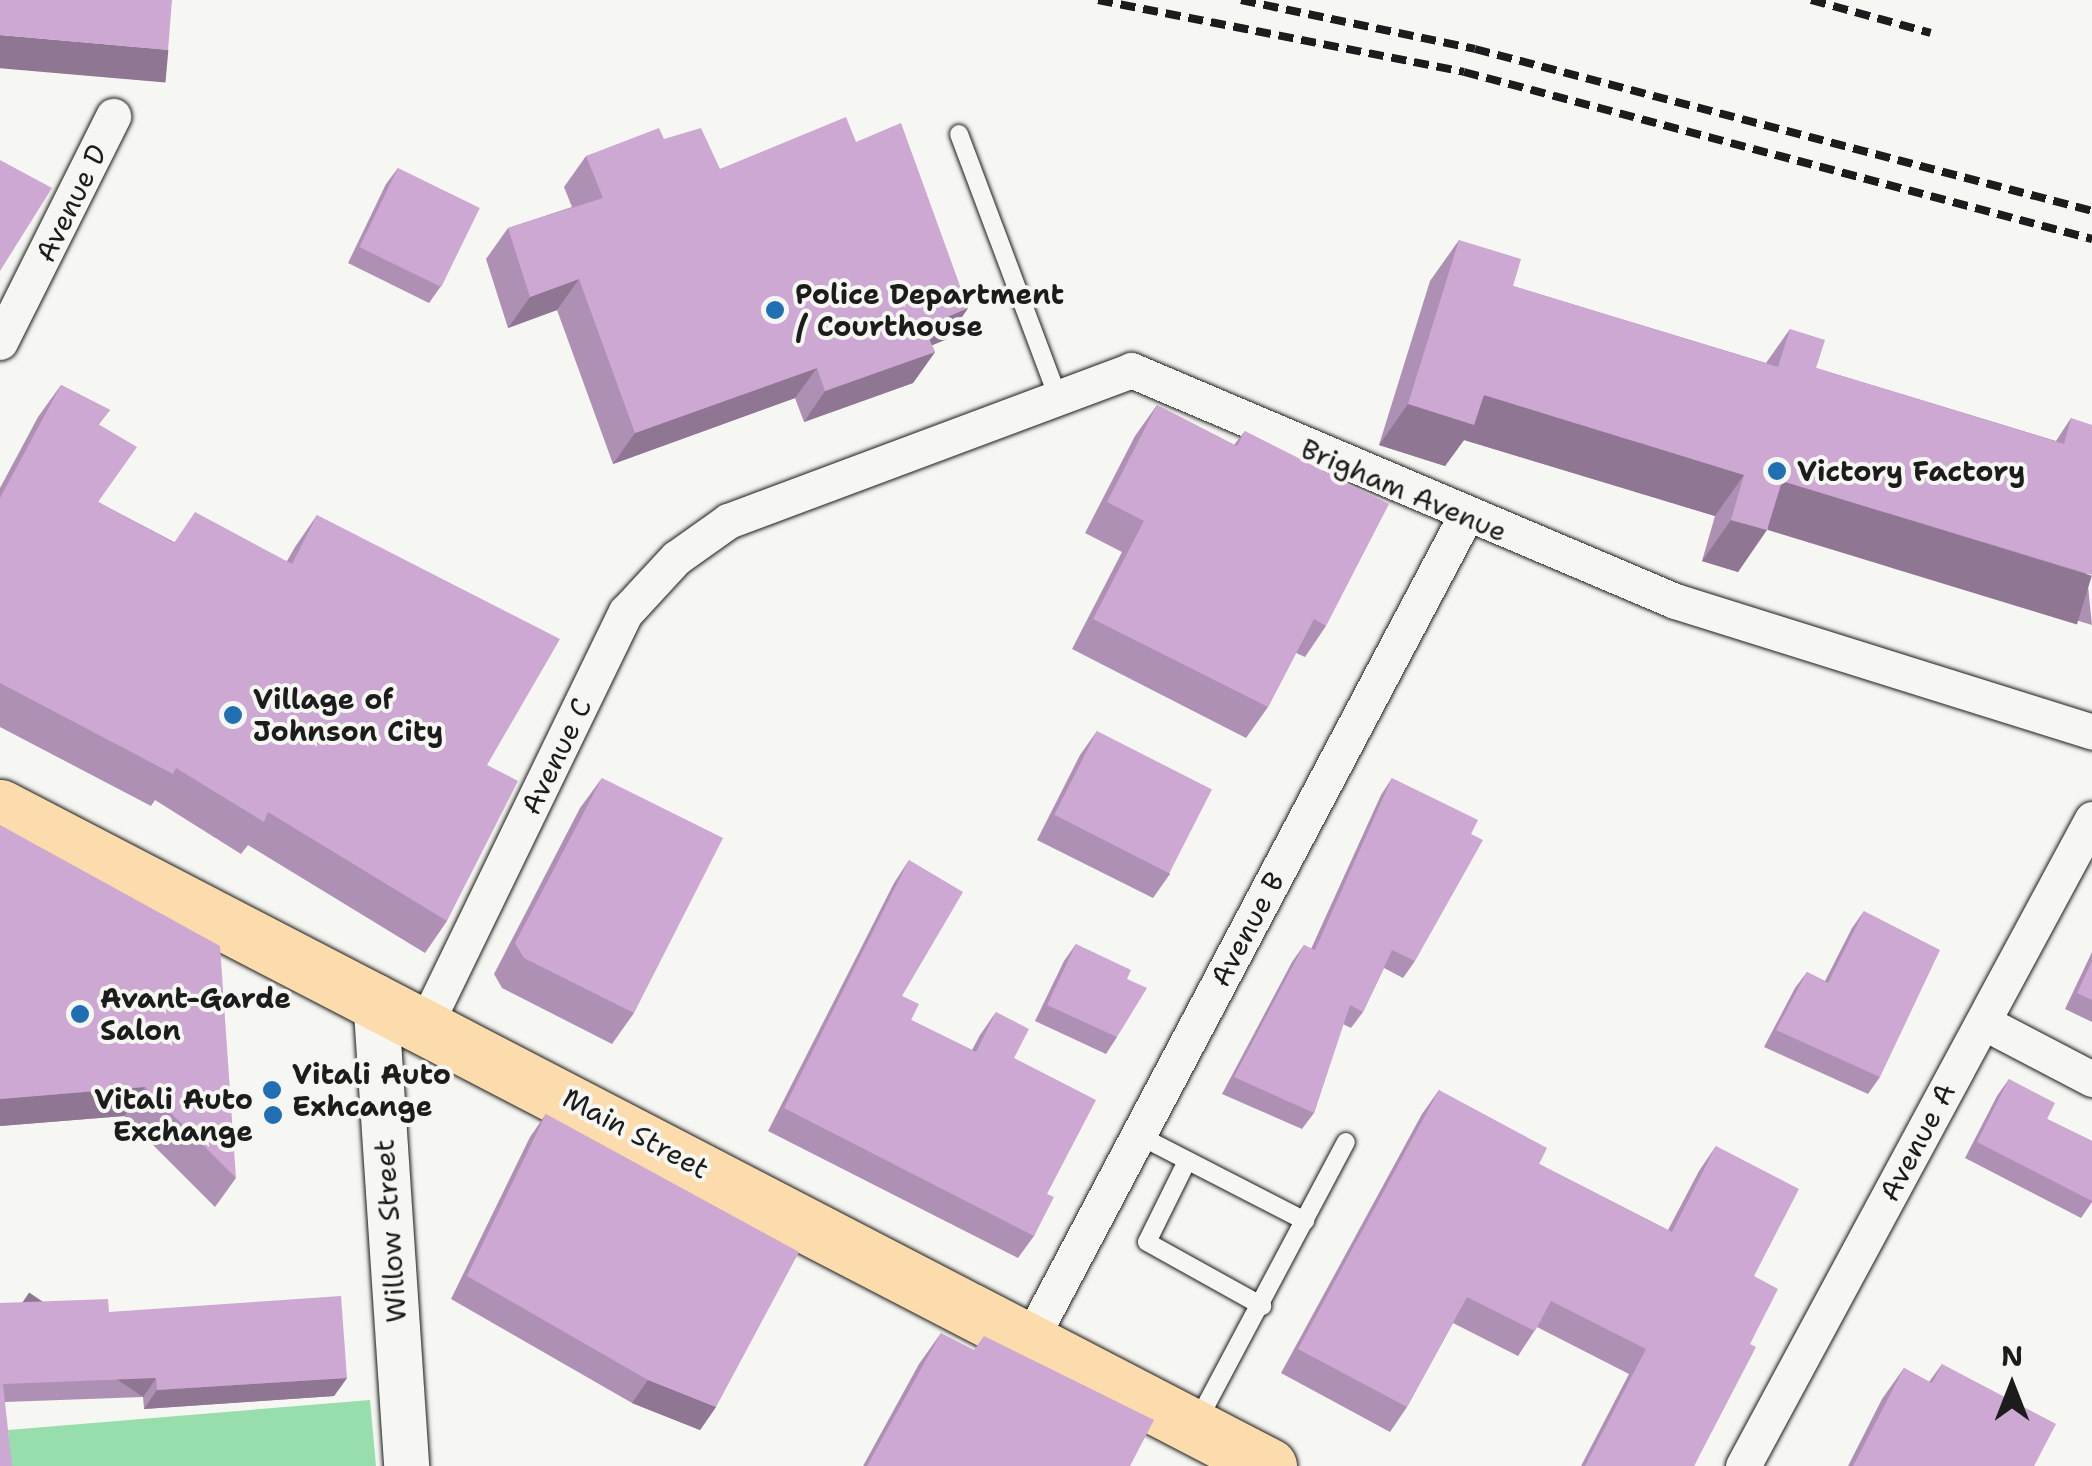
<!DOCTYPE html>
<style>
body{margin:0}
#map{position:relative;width:2092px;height:1466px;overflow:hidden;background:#f6f6f2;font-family:"Shantell Sans",sans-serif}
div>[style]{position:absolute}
.green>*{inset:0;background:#97deac}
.roads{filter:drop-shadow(0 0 2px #1c1c1c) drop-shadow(0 0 2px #1c1c1c)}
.service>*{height:18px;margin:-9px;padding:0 9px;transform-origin:9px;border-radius:9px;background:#f6f6f2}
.minor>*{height:35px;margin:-17.5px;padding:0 17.5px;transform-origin:17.5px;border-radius:17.5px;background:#f6f6f2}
.tertiary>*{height:45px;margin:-22.5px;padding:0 22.5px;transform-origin:22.5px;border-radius:22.5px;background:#f6f6f2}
.primary>*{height:55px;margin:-27.5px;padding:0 27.5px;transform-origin:27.5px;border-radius:27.5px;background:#fcdcac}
.rail>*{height:8px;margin-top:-4px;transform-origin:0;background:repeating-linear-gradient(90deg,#1c1c1c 0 15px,transparent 0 23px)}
.wall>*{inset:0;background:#af90b5}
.shaded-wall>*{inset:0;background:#8f7693;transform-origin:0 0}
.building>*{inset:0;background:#cca8d2;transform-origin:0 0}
.dots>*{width:28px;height:28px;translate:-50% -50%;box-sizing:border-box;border:5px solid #f6f6f2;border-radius:50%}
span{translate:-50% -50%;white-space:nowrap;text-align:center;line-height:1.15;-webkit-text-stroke:8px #f6f6f2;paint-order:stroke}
.street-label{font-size:28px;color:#1c1c1c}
.poi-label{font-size:28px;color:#1c1c1c;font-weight:700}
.left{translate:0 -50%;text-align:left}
.right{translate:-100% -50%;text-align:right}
.north{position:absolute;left:1962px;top:1336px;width:100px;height:100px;-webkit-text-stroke:8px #f6f6f2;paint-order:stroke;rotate:0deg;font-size:28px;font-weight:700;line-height:40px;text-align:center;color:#1c1c1c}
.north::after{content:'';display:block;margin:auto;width:35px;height:45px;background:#1c1c1c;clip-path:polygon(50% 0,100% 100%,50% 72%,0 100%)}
</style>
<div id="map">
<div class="green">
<i style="clip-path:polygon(370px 1400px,376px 1466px,11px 1466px,8px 1430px)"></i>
</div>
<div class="roads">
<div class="service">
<i style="left:959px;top:134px;width:279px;rotate:69.4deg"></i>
<i style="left:1138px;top:1135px;width:188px;rotate:27.2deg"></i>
<i style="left:1187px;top:1161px;width:90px;rotate:116.3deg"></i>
<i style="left:1147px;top:1242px;width:132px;rotate:29.1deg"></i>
<i style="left:1197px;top:1422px;width:317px;rotate:-62deg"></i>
</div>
<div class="minor">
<i style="left:0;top:342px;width:253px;rotate:-63.4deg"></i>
<i style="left:1983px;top:1022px;width:123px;rotate:27.6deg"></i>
<i style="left:426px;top:1023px;width:457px;rotate:-64.1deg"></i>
<i style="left:626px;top:612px;width:74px;rotate:-47.2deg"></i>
<i style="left:676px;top:558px;width:64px;rotate:-35.4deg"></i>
<i style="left:728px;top:521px;width:430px;rotate:-20.5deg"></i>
<i style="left:1131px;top:370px;width:591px;rotate:23.01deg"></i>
<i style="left:1675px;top:601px;width:437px;rotate:17.4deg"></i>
<i style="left:1030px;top:1340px;width:929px;rotate:-62.14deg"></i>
<i style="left:1743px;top:1466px;width:735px;rotate:-61.66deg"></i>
</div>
<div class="tertiary">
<i style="left:375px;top:996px;width:471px;rotate:86.2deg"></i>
</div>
<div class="primary">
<i style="left:0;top:807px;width:1430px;rotate:27.44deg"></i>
</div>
</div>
<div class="rail">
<i style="left:1098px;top:0;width:373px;rotate:11.1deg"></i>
<i style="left:1464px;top:72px;width:650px;rotate:14.89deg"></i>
<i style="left:1241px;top:0;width:239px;rotate:11.8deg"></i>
<i style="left:1475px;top:49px;width:638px;rotate:14.71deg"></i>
<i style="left:1811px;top:0;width:124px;rotate:15.4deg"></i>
</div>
<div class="wall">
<i style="clip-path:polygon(664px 139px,720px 169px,856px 142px,968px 308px,947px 339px,932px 345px,935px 352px,913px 383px,804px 422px,795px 398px,613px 464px,557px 310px,508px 328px,486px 259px,508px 228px,572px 207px,564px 187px,586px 156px)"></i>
<i style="clip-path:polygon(398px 168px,441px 286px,429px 303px,348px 263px,386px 184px)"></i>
<i style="clip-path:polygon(1459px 240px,1513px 286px,1766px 363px,1790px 329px,1816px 368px,2056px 441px,2071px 418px,2092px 625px,1768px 527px,1738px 572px,1702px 561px,1715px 516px,1464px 440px,1445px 466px,1379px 445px,1430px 281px)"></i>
<i style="clip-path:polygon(61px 385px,110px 410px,99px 424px,98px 502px,174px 542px,287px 561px,295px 547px,317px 515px,487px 765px,447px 921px,425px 953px,248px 845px,241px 854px,155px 800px,151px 806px,0 727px,0 488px,38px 417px)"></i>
<i style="clip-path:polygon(1157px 405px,1234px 445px,1245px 431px,1326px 626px,1305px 657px,1296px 653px,1268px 707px,1246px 738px,1072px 649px,1122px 552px,1085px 533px,1135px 436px)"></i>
<i style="clip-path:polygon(1097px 731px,1170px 874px,1153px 898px,1037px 840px,1080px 755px)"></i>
<i style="clip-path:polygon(602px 778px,634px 1013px,612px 1044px,502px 988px,494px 974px,580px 808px)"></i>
<i style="clip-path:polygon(1392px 778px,1415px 961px,1403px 978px,1384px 968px,1363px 1012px,1351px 1028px,1343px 1024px,1314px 1113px,1302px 1129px,1222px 1094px,1292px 962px,1304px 945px,1311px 949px,1381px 795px)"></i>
<i style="clip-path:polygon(0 825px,236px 1178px,215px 1207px,124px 1116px,0 1126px)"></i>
<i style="clip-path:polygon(909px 860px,902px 996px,911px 1020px,972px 1050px,980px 1035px,996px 1012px,1014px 1058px,1047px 1194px,1034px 1236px,1018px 1258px,768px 1131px,894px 883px)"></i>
<i style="clip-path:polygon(1864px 911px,1880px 1077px,1868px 1094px,1764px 1047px,1795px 988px,1807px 972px,1825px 981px,1852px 928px)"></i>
<i style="clip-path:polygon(1076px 944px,1117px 1037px,1106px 1054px,1035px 1021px,1064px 961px)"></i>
<i style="clip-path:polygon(2092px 952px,2092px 1022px,2065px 1009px)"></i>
<i style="clip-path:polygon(2009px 1079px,2047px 1119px,2092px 1141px,2092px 1202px,2081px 1218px,1965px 1158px,1997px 1096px)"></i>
<i style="clip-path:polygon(1439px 1090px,1539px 1164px,1668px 1230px,1699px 1171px,1716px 1146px,1754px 1276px,1750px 1344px,1694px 1466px,1581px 1466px,1629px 1374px,1537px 1327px,1518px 1356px,1453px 1323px,1407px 1407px,1390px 1432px,1281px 1373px,1422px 1114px)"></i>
<i style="clip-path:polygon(546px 1114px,716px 1407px,700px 1430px,632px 1403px,451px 1299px,530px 1137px)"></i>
<i style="clip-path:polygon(0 1303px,109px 1312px,347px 1378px,334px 1396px,144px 1409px,143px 1397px,5px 1402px,0 1466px)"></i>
<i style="clip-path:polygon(941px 1333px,1130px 1466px,863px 1466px,919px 1364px)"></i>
<i style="clip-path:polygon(1942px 1364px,2034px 1466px,1848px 1466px,1882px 1399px,1904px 1368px,1929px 1382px)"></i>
</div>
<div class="shaded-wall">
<i style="left:0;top:35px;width:169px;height:33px;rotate:5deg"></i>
<i style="clip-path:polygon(579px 279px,557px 310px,508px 328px,530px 297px)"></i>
<i style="clip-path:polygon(968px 308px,947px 339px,902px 358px,924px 327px)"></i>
<i style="clip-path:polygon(935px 352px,913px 383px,804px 422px,825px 391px)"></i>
<i style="clip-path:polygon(817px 368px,795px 398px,613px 464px,635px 433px)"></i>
<i style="clip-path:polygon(1484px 395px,1744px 475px,1715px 516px,1464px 440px,1445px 466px,1379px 445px,1408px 404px)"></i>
<i style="left:1782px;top:481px;width:324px;height:51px;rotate:17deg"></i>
<i style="clip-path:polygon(1731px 520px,1767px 530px,1738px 572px,1702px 561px)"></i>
<i style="clip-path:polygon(145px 1087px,124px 1116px,0 1126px,0 1099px)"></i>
<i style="left:156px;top:1378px;width:23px;height:153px;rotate:124deg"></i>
<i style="clip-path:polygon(347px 1378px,334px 1396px,144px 1409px,157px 1390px)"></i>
<i style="clip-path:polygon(648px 1380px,716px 1407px,700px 1430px,632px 1403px)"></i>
</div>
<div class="building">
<i style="clip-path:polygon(0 0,172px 0,168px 50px,0 35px)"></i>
<i style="clip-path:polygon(846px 117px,856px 142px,901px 123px,968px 308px,924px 327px,935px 352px,825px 391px,817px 368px,635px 433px,579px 279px,530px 297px,508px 228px,603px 198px,586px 156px,659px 128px,664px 139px,701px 128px,720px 169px)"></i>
<i style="clip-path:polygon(0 160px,52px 188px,0 271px)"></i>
<i style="left:398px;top:168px;width:91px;height:88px;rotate:26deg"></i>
<i style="clip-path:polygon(1459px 240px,1521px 259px,1513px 286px,1778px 367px,1790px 329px,1825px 340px,1816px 368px,2064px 444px,2071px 418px,2092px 425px,2092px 575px,1782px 481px,1767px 530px,1731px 520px,1744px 475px,1484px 395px,1474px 425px,1408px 404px)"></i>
<i style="clip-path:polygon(61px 385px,110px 410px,98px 424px,137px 447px,98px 502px,174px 543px,195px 512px,292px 564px,317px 515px,560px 639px,487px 765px,518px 781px,447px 921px,268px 812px,264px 822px,176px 768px,173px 774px,0 683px,0 498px)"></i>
<i style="clip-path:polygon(1157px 405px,1237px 446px,1245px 431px,1389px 504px,1326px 626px,1314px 619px,1268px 707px,1093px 619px,1144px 521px,1107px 502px)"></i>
<i style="left:1097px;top:731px;width:129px;height:94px;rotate:27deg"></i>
<i style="clip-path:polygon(602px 778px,723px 838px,634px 1013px,524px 958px,515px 943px)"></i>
<i style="clip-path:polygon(1392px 778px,1478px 820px,1471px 834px,1483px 840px,1415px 961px,1392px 950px,1363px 1012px,1350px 1005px,1314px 1113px,1234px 1077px,1304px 945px,1315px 950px)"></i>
<i style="clip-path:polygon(0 825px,220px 946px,236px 1178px,145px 1087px,0 1099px)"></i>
<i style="clip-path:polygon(909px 860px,963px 892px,902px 996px,919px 1004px,911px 1020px,976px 1052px,996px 1012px,1029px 1029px,1014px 1058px,1096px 1100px,1047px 1194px,1054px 1197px,1034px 1236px,784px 1108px)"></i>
<i style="clip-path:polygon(1864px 911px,1940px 950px,1880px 1077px,1776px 1030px,1807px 972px,1828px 983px)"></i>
<i style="clip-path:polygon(1076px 944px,1131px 970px,1127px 979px,1147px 988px,1117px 1037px,1047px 1005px)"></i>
<i style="clip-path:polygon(2092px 961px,2092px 1000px,2077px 993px)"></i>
<i style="clip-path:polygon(2009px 1079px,2055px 1103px,2047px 1119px,2092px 1141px,2092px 1201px,1977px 1142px)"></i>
<i style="clip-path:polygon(1439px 1090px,1547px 1148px,1539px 1164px,1672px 1232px,1716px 1146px,1799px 1189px,1754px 1276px,1778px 1289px,1750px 1344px,1756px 1347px,1694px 1466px,1585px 1466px,1646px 1349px,1551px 1301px,1535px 1331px,1467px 1297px,1407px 1407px,1298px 1349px)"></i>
<i style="clip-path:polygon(546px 1114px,799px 1252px,716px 1407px,648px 1380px,467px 1276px)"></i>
<i style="clip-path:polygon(341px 1296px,347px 1378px,157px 1390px,156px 1378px,3px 1384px,12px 1466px,0 1466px,0 1303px,108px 1299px,109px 1312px)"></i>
<i style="clip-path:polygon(941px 1333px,974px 1350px,984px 1336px,1154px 1420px,1130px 1466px,867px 1466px)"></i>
<i style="clip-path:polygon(1942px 1364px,2056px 1424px,2034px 1466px,1853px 1466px,1904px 1368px,1932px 1383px)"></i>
</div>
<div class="dots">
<i style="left:775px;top:310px;background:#1f6fb2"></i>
<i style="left:1777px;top:471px;background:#1f6fb2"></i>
<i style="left:233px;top:715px;background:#1f6fb2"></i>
<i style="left:80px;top:1014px;background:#1f6fb2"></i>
<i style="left:272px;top:1090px;background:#1f6fb2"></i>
<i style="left:273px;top:1115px;background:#1f6fb2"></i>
</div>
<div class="street-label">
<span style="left:71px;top:203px;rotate:-64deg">Avenue D</span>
<span style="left:1404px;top:490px;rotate:23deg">Brigham Avenue</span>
<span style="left:556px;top:756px;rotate:-64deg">Avenue C</span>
<span style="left:1247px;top:929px;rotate:-62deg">Avenue B</span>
<span style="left:636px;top:1133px;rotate:28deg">Main Street</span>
<span style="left:1917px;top:1142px;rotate:-62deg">Avenue A</span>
<span style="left:390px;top:1231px;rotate:-94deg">Willow Street</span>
</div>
<div class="poi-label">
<span class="left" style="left:795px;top:310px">Police Department<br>/ Courthouse</span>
<span class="left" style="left:1797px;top:471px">Victory Factory</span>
<span class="left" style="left:253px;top:715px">Village of<br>Johnson City</span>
<span class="left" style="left:100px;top:1014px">Avant-Garde<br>Salon</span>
<span class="left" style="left:292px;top:1090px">Vitali Auto<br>Exhcange</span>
<span class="right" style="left:253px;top:1115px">Vitali Auto<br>Exchange</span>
</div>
<div class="north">N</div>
</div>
